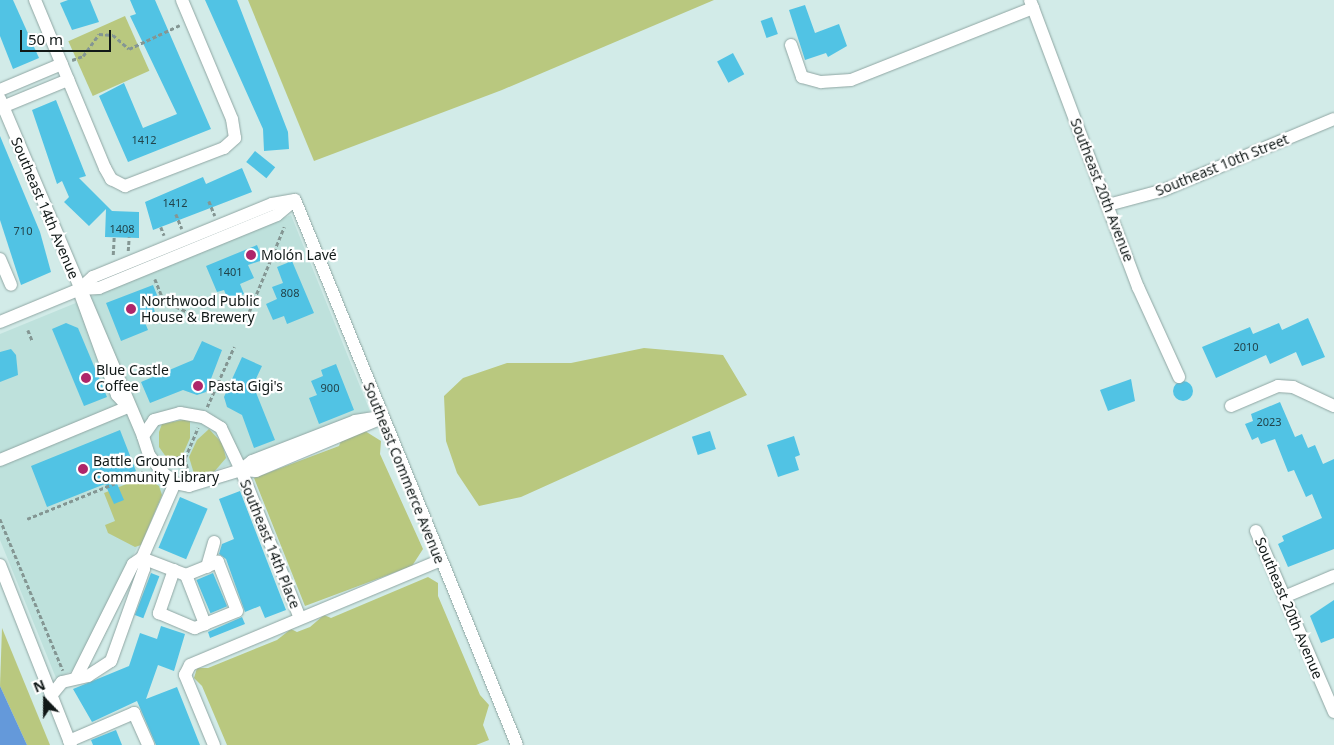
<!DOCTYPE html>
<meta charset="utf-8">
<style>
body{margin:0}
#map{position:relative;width:1334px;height:745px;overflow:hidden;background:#d2ebe8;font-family:"Noto Sans",sans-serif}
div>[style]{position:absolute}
.built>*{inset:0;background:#bee1dc}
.green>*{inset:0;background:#b9c87f;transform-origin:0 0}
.water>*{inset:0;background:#6499da}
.building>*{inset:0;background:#51c3e4;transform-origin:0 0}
.round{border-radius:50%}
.path>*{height:2.5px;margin-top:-1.25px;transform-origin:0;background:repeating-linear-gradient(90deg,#849693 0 4px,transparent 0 6.5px)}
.roads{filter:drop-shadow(0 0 1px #8fa6a3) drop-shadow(0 0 1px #8fa6a3)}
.minor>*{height:12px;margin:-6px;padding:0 6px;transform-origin:6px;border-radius:6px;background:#fff}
.dots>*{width:14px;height:14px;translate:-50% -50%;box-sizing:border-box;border:2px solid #fff;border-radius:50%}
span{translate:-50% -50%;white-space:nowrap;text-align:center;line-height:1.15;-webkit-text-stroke:4.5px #fff;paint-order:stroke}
.number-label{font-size:11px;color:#21444b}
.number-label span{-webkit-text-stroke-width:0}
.street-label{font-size:14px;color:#111918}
.poi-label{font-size:14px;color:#111918}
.left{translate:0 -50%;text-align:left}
.north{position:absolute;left:20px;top:675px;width:50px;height:50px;-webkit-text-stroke:4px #fff;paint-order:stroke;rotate:338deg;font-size:14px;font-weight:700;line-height:20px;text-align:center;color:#111918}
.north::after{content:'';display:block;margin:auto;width:18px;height:22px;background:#111918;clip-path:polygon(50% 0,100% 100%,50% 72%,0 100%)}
.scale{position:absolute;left:20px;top:30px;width:91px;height:22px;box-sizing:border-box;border:2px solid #111918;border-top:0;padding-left:6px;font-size:15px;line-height:18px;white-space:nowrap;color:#111918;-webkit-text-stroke:4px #fff;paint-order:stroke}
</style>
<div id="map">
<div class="built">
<i style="clip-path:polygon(291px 215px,370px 411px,195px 478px,174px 473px,77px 669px,56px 678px,0 540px,0 334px)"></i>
</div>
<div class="green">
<i style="clip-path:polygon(248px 0,714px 0,502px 90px,314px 161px)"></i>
<i style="left:125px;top:16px;width:60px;height:62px;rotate:66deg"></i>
<i style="clip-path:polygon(644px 348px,723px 355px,747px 395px,521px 497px,479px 506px,457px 473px,446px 441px,444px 396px,463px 378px,507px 363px,571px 363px)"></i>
<i style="clip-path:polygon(183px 420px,190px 420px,190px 438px,183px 454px,169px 461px,159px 447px,159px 432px,162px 424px)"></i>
<i style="clip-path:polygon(209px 429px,222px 443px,226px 458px,214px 472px,195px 477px,189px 457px,197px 440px)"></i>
<i style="clip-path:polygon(365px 431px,381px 441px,380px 454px,423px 549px,412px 566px,305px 606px,254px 478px,339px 446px,341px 441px)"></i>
<i style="clip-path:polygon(144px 477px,159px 486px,162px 495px,141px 545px,135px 547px,108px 533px,105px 525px,115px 521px,104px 493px)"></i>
<i style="clip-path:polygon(428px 577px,438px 583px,438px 596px,480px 695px,489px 705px,483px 725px,489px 740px,476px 745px,227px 745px,202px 686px,194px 678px,197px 668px,208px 668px,277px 640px,291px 629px,297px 632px,310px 627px,324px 615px,331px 618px)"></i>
<i style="clip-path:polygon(2px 628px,50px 745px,27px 745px,0 686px)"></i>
</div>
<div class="water">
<i style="clip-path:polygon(0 686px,27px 745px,0 745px)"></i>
</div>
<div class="building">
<i style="clip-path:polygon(0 0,13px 0,39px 58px,13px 69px,0 36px)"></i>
<i style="clip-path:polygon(68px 0,90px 0,99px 22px,72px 30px,60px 3px)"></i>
<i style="clip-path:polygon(130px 0,155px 0,211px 129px,128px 162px,99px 96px,124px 83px,143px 128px,177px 114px,130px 16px,136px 14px)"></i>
<i style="clip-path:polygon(205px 0,237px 0,288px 132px,289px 149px,264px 151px,263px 129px)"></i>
<i style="clip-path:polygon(805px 5px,815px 33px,839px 24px,847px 46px,828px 57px,826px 53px,805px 60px,789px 10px)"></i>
<i style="left:772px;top:17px;width:18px;height:12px;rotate:71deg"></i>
<i style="left:733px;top:53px;width:24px;height:18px;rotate:62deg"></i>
<i style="clip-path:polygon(56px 100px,86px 176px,79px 178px,112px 211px,139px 212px,139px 238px,105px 237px,106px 209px,89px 226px,64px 202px,69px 197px,62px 181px,57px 184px,32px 110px)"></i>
<i style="clip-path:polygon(0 136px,40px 232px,51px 272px,21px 285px,0 220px)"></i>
<i style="left:255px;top:151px;width:26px;height:14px;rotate:39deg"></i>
<i style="clip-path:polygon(242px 168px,252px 192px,153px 230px,145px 202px,203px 177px,206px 184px)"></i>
<i style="clip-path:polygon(257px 245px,263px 260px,248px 265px,254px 278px,240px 284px,244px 294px,228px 300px,224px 290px,217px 292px,206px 266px)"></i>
<i style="clip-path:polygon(292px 261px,314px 313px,287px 324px,284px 316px,273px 320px,266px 304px,277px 299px,272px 287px,283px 283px,277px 267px)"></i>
<i style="clip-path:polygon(153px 285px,159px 300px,152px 303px,156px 315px,144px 320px,148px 330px,121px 341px,106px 303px)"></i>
<i style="clip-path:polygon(1308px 318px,1325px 357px,1302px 366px,1296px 352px,1270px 364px,1266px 355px,1216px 378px,1202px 347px,1250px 327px,1253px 334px,1279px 323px,1282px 330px)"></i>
<i style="clip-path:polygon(66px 323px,78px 328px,107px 397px,84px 406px,52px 329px)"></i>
<i style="clip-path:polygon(202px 341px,222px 350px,206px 392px,197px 395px,183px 390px,150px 403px,141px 382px,193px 360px)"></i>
<i style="clip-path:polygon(11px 349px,16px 355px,18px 375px,0 382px,0 352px)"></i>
<i style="clip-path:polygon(242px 357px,262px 366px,253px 385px,275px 440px,254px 448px,242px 415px,227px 407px,224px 397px)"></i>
<i style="clip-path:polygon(336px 364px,354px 410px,319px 424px,309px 398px,317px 395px,311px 381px,323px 376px,321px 370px)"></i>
<i style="clip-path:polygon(1131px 379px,1135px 401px,1108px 411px,1100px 390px)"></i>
<i class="round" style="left:1173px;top:381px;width:20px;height:20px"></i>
<i style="clip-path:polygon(1280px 402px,1295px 437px,1302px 434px,1308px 448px,1315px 445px,1323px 464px,1334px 459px,1334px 549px,1288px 567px,1278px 544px,1284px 541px,1282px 536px,1322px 518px,1312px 494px,1306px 497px,1294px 470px,1288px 472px,1275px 439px,1261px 444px,1258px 437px,1252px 440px,1245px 424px,1253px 421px,1251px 414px)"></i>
<i style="clip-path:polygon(120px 430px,136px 471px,115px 479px,124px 500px,114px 504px,105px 484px,47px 507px,31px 466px)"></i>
<i style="left:710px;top:431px;width:19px;height:19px;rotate:72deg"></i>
<i style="clip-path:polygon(794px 436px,800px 455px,795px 457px,799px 470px,778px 477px,767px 445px)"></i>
<i style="clip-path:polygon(240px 491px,286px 610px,265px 618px,260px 606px,245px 612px,226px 559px,219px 554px,222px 544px,234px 539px,219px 499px)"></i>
<i style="left:180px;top:497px;width:30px;height:55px;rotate:23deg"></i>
<i style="left:151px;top:573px;width:9px;height:45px;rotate:21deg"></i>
<i style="left:213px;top:573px;width:36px;height:18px;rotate:67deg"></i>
<i style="clip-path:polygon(1334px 600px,1334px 638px,1321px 643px,1310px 616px)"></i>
<i style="clip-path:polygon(242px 617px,245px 624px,210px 638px,208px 632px)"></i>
<i style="clip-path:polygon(161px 626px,185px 634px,174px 671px,158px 665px,146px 699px,177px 687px,200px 745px,156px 745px,137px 701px,92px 722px,73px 689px,129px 666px,140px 633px,157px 639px)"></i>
<i style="clip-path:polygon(116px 730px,122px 745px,93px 745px,91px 740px)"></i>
</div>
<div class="path">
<i style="left:72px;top:60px;width:12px;rotate:-20deg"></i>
<i style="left:83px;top:56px;width:27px;rotate:-54deg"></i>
<i style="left:99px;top:34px;width:14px;rotate:4deg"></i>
<i style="left:113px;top:35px;width:21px;rotate:41deg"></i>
<i style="left:129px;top:49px;width:56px;rotate:-25.2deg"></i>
<i style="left:209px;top:201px;width:16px;rotate:68deg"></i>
<i style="left:176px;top:214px;width:16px;rotate:68deg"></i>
<i style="left:161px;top:227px;width:9px;rotate:69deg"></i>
<i style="left:128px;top:251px;width:14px;rotate:-86deg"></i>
<i style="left:113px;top:255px;width:18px;rotate:-87deg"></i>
<i style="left:155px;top:279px;width:24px;rotate:68deg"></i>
<i style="left:164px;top:301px;width:26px;rotate:25deg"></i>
<i style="left:249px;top:312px;width:92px;rotate:-67.6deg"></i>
<i style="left:28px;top:330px;width:11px;rotate:68deg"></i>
<i style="left:207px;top:407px;width:66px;rotate:-65.8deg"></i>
<i style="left:185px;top:458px;width:33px;rotate:-67deg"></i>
<i style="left:171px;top:464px;width:9px;rotate:-49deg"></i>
<i style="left:177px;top:457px;width:8px;rotate:7deg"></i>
<i style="left:185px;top:458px;width:16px;rotate:76deg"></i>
<i style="left:0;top:519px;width:164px;rotate:67.4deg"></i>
<i style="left:27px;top:519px;width:125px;rotate:-22.1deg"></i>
<i style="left:143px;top:472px;width:11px;rotate:45deg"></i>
</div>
<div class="roads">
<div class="minor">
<i style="left:35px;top:0;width:182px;rotate:67.4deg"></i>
<i style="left:105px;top:168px;width:13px;rotate:61deg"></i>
<i style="left:111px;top:179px;width:16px;rotate:27deg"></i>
<i style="left:125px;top:186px;width:106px;rotate:-21deg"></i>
<i style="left:224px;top:148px;width:15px;rotate:-42deg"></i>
<i style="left:235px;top:138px;width:19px;rotate:-99deg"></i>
<i style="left:232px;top:119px;width:129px;rotate:-112.8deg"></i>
<i style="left:1030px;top:0;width:307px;rotate:69.4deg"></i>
<i style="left:1138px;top:287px;width:99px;rotate:65.5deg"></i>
<i style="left:791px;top:45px;width:34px;rotate:71deg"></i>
<i style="left:802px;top:77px;width:20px;rotate:15deg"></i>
<i style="left:821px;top:82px;width:30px;rotate:-4deg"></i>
<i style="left:851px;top:80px;width:196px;rotate:-21.6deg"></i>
<i style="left:0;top:90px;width:67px;rotate:-22.8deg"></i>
<i style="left:0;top:99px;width:366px;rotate:67deg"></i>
<i style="left:0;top:108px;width:74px;rotate:-22.4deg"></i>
<i style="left:295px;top:200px;width:588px;rotate:67.84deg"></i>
<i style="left:1108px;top:205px;width:58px;rotate:-15deg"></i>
<i style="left:1164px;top:190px;width:184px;rotate:-22.7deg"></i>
<i style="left:0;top:259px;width:28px;rotate:67deg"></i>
<i style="left:80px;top:289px;width:19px;rotate:-3deg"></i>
<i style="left:99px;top:288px;width:192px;rotate:-22.3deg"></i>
<i style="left:277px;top:215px;width:23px;rotate:-40deg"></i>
<i style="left:81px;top:296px;width:105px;rotate:70deg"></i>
<i style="left:117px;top:395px;width:16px;rotate:47deg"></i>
<i style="left:0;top:322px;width:87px;rotate:-22.4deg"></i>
<i style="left:80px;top:289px;width:18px;rotate:-43deg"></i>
<i style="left:93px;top:277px;width:193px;rotate:-22.2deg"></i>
<i style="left:272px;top:204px;width:23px;rotate:-10deg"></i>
<i style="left:1231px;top:406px;width:51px;rotate:-23.1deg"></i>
<i style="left:1278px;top:386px;width:15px;rotate:4deg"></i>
<i style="left:1293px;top:387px;width:45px;rotate:24.9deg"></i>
<i style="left:180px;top:413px;width:23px;rotate:10deg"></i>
<i style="left:203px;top:417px;width:21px;rotate:31deg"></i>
<i style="left:221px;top:428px;width:47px;rotate:64.5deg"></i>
<i style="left:241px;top:470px;width:54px;rotate:162.9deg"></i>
<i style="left:189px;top:486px;width:14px;rotate:-168deg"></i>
<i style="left:175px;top:483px;width:16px;rotate:-140deg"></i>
<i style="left:163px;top:473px;width:23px;rotate:-128deg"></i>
<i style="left:149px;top:455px;width:20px;rotate:-108deg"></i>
<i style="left:143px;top:436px;width:19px;rotate:-55deg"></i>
<i style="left:154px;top:420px;width:27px;rotate:-15deg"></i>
<i style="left:0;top:460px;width:139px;rotate:-22.5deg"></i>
<i style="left:241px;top:470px;width:159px;rotate:68.3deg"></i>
<i style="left:241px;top:470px;width:14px;rotate:-39deg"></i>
<i style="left:252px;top:461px;width:110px;rotate:-21.2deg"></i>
<i style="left:355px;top:421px;width:26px;rotate:-9deg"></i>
<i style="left:241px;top:470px;width:15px;rotate:4deg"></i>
<i style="left:256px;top:471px;width:129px;rotate:-22.8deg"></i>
<i style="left:1256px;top:531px;width:197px;rotate:66.7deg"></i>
<i style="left:142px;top:558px;width:47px;rotate:21.1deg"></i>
<i style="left:186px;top:575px;width:53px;rotate:68.8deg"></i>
<i style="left:0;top:565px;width:193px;rotate:68.5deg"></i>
<i style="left:207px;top:567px;width:26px;rotate:-74deg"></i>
<i style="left:174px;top:570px;width:46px;rotate:109.2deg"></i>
<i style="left:159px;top:613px;width:39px;rotate:23deg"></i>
<i style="left:195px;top:628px;width:45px;rotate:-22deg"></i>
<i style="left:237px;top:611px;width:53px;rotate:-111.2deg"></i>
<i style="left:218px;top:562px;width:35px;rotate:158deg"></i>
<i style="left:1284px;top:597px;width:54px;rotate:-22.8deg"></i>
<i style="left:77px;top:676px;width:125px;rotate:-63.4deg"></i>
<i style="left:133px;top:564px;width:11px;rotate:-34deg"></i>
<i style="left:54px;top:692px;width:13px;rotate:-51deg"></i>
<i style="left:62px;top:682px;width:27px;rotate:-13deg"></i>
<i style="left:88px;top:676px;width:27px;rotate:-33deg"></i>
<i style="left:111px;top:661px;width:98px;rotate:-70.3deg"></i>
<i style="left:144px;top:569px;width:11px;rotate:-100deg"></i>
<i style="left:142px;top:558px;width:82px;rotate:-66.3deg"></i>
<i style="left:69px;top:741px;width:71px;rotate:-23.3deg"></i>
<i style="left:134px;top:713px;width:35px;rotate:66deg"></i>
<i style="left:214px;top:745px;width:76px;rotate:-112.5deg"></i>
<i style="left:185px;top:675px;width:11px;rotate:-63deg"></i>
<i style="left:190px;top:665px;width:270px;rotate:-22.7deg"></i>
</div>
</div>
<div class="dots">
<i style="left:251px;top:255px;background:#ae266a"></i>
<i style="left:131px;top:309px;background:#ae266a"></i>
<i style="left:86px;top:378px;background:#ae266a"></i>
<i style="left:198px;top:386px;background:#ae266a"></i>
<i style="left:83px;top:469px;background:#ae266a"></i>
</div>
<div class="number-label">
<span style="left:144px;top:140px">1412</span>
<span style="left:175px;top:203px">1412</span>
<span style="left:122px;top:229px">1408</span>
<span style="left:23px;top:231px">710</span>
<span style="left:230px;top:272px">1401</span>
<span style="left:290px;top:293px">808</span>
<span style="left:1246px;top:347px">2010</span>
<span style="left:330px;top:388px">900</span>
<span style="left:1269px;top:422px">2023</span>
</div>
<div class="street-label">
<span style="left:1222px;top:165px;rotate:-22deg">Southeast 10th Street</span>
<span style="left:1102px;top:190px;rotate:69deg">Southeast 20th Avenue</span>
<span style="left:45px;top:208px;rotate:67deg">Southeast 14th Avenue</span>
<span style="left:404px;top:473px;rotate:68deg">Southeast Commerce Avenue</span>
<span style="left:270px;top:544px;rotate:68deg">Southeast 14th Place</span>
<span style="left:1289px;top:608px;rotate:67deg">Southeast 20th Avenue</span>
</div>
<div class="poi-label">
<span class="left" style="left:261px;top:255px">Molón Lavé</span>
<span class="left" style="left:141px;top:309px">Northwood Public<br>House &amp; Brewery</span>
<span class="left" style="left:96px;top:378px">Blue Castle<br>Coffee</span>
<span class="left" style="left:208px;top:386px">Pasta Gigi's</span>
<span class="left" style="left:93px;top:469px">Battle Ground<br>Community Library</span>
</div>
<div class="north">N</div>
<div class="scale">50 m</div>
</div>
